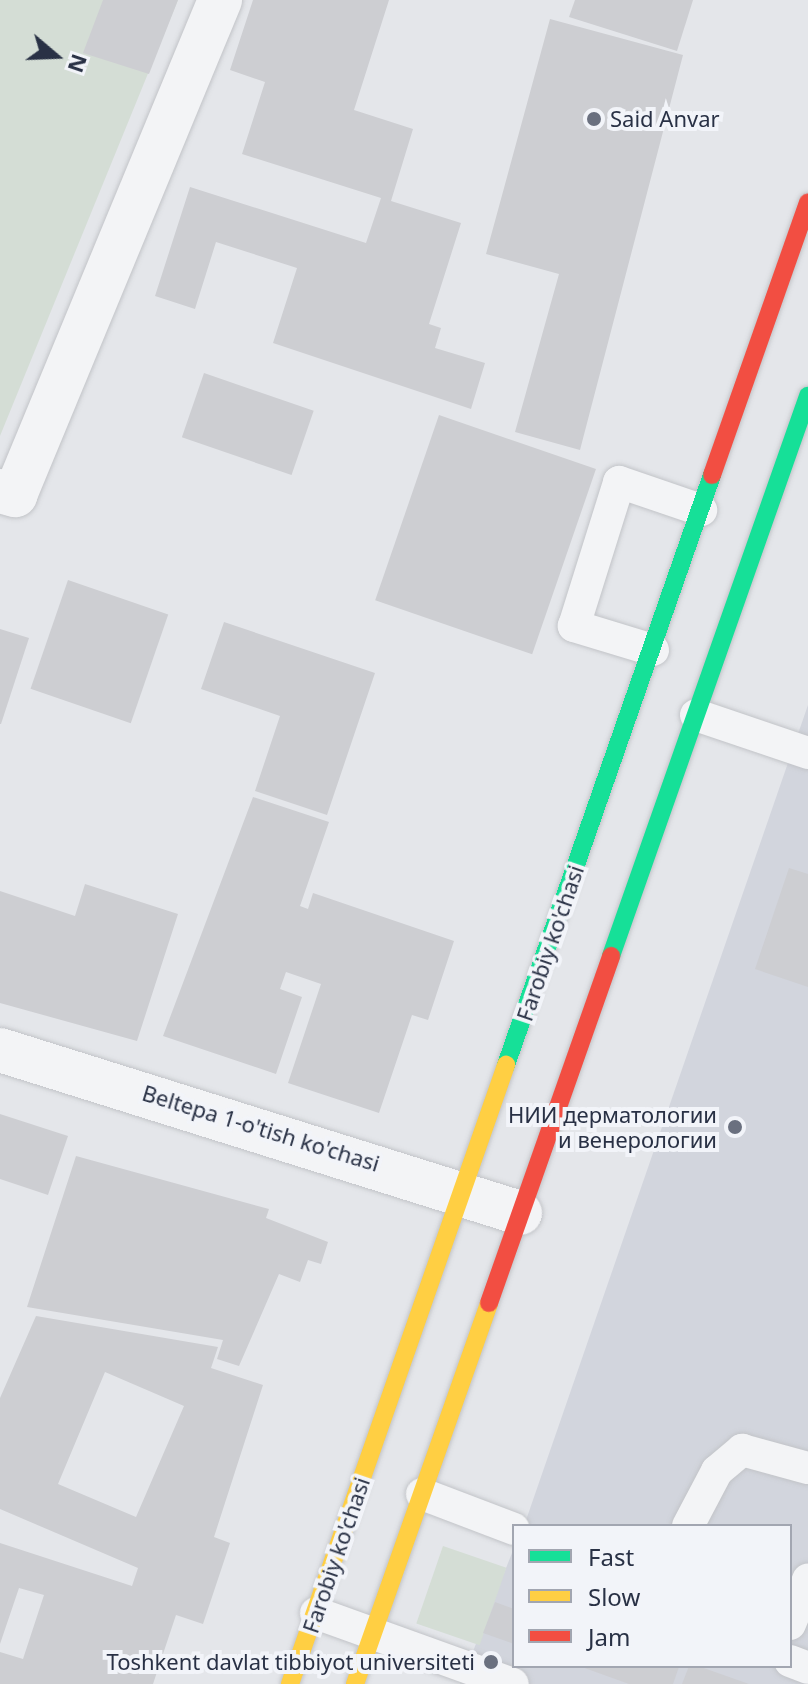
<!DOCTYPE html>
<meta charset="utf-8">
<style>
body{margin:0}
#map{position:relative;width:808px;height:1684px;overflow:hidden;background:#e4e6ea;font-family:"Noto Sans",sans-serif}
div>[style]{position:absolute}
.built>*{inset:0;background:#d2d5dd}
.green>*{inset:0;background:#d4ddd5;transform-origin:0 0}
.building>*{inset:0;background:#cdced2;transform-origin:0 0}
.roads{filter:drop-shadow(0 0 2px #c2c4c8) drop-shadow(0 0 2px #c2c4c8)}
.lane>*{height:32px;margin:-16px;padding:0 16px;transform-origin:16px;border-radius:16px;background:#f3f4f6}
.street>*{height:44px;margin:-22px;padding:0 22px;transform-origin:22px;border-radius:22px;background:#f3f4f6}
.fast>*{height:18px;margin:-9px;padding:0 9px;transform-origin:9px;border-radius:9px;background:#16e098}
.slow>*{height:18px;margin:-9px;padding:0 9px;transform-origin:9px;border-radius:9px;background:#ffcf43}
.jam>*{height:18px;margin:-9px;padding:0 9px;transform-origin:9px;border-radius:9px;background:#f24e42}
.dots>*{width:22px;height:22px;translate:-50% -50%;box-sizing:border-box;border:4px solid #f2f4f9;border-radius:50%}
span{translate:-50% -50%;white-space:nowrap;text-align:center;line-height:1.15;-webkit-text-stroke:8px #f2f4f9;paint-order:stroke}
.poi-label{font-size:22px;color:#293145}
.left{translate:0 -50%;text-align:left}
.right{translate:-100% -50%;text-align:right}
.street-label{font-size:22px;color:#293145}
.legend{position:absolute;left:512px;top:1524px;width:280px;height:144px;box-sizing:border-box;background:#f2f4f9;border:2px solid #a2a6b1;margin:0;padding:10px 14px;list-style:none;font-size:24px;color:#293145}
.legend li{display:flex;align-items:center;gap:16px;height:40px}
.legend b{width:40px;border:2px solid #a2a6b1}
.north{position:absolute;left:16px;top:16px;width:80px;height:80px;-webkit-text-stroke:6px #f2f4f9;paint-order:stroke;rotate:109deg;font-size:22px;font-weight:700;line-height:32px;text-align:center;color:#293145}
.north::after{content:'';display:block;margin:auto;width:28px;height:36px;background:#293145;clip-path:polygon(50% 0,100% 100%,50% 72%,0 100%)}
</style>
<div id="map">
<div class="built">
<i style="clip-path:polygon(808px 705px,808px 1684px,460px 1684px,514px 1548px,514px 1666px,790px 1666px,790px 1526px,524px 1526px)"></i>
</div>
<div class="green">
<i style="clip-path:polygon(0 0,178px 0,0 436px)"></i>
<i style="left:443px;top:1546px;width:67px;height:82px;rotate:19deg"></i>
</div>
<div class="building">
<i style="clip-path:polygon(103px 0,178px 0,149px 74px,83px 53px)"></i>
<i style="clip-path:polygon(253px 0,389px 0,354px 110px,413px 129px,391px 201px,461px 223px,429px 324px,441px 328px,435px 348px,485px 363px,471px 409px,273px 343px,297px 268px,216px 242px,195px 309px,155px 296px,190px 187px,366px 243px,381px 198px,242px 154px,265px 82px,230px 70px)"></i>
<i style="clip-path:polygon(575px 0,693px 0,677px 51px,569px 17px)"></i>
<i style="clip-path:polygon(550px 19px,683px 55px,580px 450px,515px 432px,559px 274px,486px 254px)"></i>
<i style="left:204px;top:373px;width:116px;height:68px;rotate:19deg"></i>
<i style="left:439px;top:415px;width:166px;height:196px;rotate:19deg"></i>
<i style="left:68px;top:580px;width:106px;height:115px;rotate:19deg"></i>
<i style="clip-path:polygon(224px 622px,375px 673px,327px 815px,255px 791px,280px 716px,201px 689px)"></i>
<i style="clip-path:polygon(0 629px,29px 638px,1px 724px,0 724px)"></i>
<i style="clip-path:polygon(253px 797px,329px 822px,300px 906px,308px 909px,313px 893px,454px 941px,428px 1020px,412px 1015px,379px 1113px,288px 1083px,321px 984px,286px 972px,280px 989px,302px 997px,276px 1074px,163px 1036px)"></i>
<i style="clip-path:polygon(789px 868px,808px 874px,808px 987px,755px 969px)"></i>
<i style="clip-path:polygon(85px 884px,178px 914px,137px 1041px,0 1003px,0 891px,75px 916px)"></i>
<i style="clip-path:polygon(0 1114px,68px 1136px,48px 1195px,0 1179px)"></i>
<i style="clip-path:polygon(76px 1156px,269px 1209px,266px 1218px,328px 1242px,321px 1264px,308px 1260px,300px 1282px,279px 1274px,239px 1366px,217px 1359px,223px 1340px,27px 1307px)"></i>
<i style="clip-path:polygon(evenodd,36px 1316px,218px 1347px,211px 1368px,263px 1385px,214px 1537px,230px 1543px,203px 1624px,176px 1615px,153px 1684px,0 1684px,0 1652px,23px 1659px,44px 1595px,19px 1588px,0 1644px,0 1543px,132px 1586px,138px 1568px,0 1509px,0 1398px,36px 1316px,105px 1372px,184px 1406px,136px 1517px,58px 1484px,105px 1372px)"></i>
<i style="clip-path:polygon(495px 1602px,514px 1609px,514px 1644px,483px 1633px)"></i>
<i style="clip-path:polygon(579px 1666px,676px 1666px,679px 1667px,673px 1684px,629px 1684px)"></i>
<i style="clip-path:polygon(689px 1666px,698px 1666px,749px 1684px,682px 1684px)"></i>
</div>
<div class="roads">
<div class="lane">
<i style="left:653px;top:650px;width:83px;rotate:-163.1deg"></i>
<i style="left:574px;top:626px;width:151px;rotate:-72.6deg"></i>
<i style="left:619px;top:482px;width:87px;rotate:18.9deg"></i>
<i style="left:696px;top:715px;width:118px;rotate:18.7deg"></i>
<i style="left:422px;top:1494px;width:98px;rotate:20.8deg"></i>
<i style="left:688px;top:1526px;width:62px;rotate:-62.2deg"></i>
<i style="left:717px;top:1471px;width:33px;rotate:-40deg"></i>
<i style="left:742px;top:1450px;width:68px;rotate:15.3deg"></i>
<i style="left:316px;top:1613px;width:209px;rotate:19.8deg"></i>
<i style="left:790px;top:1624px;width:48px;rotate:-67.8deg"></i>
<i style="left:790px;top:1661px;width:19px;rotate:21deg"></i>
</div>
<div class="street">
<i style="left:0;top:491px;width:16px;rotate:15deg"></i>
<i style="left:15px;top:495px;width:536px;rotate:-67.5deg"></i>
<i style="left:0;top:1050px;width:545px;rotate:17.4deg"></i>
</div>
<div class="fast">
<i style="left:611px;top:956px;width:594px;rotate:-70.62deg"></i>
<i style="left:506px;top:1065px;width:625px;rotate:-70.75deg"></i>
</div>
<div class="slow">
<i style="left:290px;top:1684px;width:656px;rotate:-70.76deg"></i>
<i style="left:355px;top:1684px;width:404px;rotate:-70.6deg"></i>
</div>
<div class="jam">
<i style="left:712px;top:475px;width:289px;rotate:-70.6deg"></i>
<i style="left:489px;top:1303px;width:368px;rotate:-70.6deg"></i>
</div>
</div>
<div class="dots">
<i style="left:594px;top:119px;background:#6a707f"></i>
<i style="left:735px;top:1127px;background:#6a707f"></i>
<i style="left:491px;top:1662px;background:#6a707f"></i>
</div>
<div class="poi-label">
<span class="left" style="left:610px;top:119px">Said Anvar</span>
<span class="right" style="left:717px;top:1127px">НИИ дерматологии<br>и венерологии</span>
<span class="right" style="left:475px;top:1662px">Toshkent davlat tibbiyot universiteti</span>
</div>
<div class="street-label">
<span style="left:550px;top:943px;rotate:-71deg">Farobiy ko'chasi</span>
<span style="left:261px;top:1128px;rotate:17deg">Beltepa 1-o'tish ko'chasi</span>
<span style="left:336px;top:1555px;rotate:-71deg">Farobiy ko'chasi</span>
</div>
<ul class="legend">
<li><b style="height:10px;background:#16e098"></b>Fast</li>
<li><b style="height:10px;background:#ffcf43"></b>Slow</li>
<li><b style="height:10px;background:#f24e42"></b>Jam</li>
</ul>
<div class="north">N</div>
</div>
